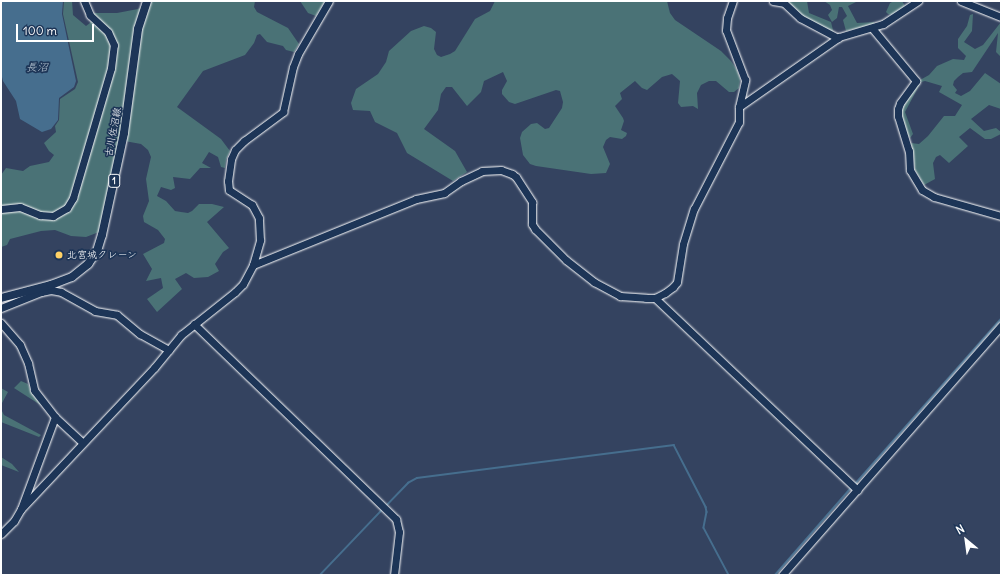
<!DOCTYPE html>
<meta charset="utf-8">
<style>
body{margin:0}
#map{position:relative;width:1002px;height:576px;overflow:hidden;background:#344360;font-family:Delius,"Klee One",sans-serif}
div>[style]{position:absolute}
.green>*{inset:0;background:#4a7276}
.water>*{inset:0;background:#466e8e}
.stream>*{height:1.5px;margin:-0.75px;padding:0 0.75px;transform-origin:0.75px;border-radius:0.75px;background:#466e8e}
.roads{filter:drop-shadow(0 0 1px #fff) drop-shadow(0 0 1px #fff)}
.minor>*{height:7px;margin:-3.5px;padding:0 3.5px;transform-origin:3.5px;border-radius:3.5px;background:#1d3557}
.major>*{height:8px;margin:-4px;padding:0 4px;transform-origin:4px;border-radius:4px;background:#1d3557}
.dots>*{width:11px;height:11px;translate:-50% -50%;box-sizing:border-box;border:2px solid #1d3557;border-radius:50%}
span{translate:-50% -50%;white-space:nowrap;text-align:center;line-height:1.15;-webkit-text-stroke:3.5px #1d3557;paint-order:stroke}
.shield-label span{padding:1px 3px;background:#1d3557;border:1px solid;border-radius:3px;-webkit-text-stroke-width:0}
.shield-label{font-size:9px;color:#fff;font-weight:700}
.street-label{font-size:10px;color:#fff}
.poi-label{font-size:10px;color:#fff}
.left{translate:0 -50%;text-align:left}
.water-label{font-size:11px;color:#b5c5d2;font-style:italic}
.frame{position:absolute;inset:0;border:2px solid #fff;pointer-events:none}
.north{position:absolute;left:946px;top:520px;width:40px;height:40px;-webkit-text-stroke:3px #1d3557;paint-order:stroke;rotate:331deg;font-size:11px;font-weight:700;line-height:16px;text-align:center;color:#fff}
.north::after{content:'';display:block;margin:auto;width:14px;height:18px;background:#fff;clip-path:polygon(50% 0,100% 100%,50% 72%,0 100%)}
.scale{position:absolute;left:16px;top:24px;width:78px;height:18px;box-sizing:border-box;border:2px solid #fff;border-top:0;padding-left:5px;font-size:12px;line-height:14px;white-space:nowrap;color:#fff;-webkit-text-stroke:3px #1d3557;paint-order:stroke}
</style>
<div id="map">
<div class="green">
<i style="clip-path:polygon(64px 1px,72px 1px,73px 15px,86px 26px,90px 23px,93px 13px,117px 13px,138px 9px,151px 1px,255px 1px,254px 7px,257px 12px,288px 28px,299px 44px,294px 52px,286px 50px,283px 46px,267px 42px,260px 34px,257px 35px,254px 43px,245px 55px,203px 71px,177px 107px,221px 139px,230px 151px,226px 160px,225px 168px,221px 167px,218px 157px,209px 152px,202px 163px,211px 168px,200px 168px,190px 179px,173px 177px,175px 188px,171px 190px,161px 187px,157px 196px,166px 201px,175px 211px,181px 212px,188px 213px,192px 211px,199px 204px,212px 204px,224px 207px,207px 222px,229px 248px,223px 252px,215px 264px,219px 271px,208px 277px,194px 278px,186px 273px,175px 279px,182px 289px,157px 312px,147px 299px,163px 288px,161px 278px,146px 281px,152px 269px,143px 254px,164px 243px,165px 239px,158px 230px,144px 222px,143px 216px,149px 201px,146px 179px,151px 157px,148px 150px,141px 144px,119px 140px,99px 232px,86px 237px,71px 236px,55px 230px,41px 231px,10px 239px,7px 245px,1px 247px,1px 175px,6px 168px,23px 171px,30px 166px,49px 162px,54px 155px,49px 151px,44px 143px,56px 132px,55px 126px,59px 120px,60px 99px,75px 89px,78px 82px,63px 14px)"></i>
<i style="clip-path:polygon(300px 1px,325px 1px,316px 16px,308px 13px)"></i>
<i style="clip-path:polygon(495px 1px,667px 1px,670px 13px,675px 20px,721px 51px,731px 61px,737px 70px,740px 79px,739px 88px,734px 92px,729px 92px,716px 81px,709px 81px,701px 85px,697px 93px,698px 109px,693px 106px,681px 107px,678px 103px,680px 81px,672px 74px,662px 77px,647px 90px,642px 88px,635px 81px,620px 93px,622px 99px,615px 106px,623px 118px,624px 121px,621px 130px,627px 133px,626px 136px,622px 139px,610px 137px,606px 140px,603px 147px,610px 164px,606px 173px,591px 174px,536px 166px,530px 164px,523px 155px,520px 138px,522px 132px,531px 124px,537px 123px,545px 129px,549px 128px,562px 108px,563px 102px,560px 91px,556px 90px,515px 104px,509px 102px,502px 94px,502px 90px,507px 81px,503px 72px,484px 81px,481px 92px,467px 106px,452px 87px,446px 87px,441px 94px,438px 110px,424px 129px,455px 151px,467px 172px,453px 181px,407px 153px,397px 133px,375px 122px,370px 111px,353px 110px,351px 103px,356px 89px,378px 74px,386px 62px,389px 51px,411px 31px,424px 26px,431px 28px,436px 32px,434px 49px,437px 55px,441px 57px,450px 54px,455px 51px,475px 19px,490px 11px)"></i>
<i style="clip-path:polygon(784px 1px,807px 1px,809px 13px,831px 22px,834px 34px,802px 17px)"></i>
<i style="clip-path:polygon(824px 1px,858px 1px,848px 6px,857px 23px,874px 22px,875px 24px,846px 31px,843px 20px,847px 16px,842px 7px,839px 7px,837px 18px,832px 22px,828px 15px,832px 10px,830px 5px)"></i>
<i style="clip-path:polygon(894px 1px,902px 1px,905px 6px,892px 15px,888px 14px,886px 12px,890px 3px)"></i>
<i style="clip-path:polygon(973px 14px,972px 31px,964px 42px,975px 49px,983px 45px,1001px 22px,1001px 57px,996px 52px,998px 33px,972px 72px,963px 73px,958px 77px,954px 81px,953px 85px,957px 90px,955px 93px,961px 96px,970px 91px,985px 73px,1001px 84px,1001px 109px,989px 105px,971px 119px,984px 131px,996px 128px,1001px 132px,1001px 134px,991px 139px,985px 139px,970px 128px,959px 137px,968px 146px,949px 163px,940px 155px,936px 157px,933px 163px,935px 179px,924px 185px,915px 170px,911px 143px,919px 144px,928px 136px,944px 116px,955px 116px,962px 105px,939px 92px,942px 86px,925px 81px,921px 82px,905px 112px,913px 134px,910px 138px,905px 131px,901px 109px,920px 80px,929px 75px,937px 66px,953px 59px,964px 60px,966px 56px,958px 48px,958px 39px,967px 26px,970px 15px)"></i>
<i style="clip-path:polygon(21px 381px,28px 384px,31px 392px,42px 406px,14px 388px)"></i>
<i style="clip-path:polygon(1px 388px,8px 392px,2px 403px,1px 409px,4px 415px,41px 435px,39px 437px,1px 422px)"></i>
<i style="clip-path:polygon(1px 457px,12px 464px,19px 472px,1px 465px)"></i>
</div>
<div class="water">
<i style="clip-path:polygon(1px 1px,63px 1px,62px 14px,76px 81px,74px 87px,59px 98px,58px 120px,51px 129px,42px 132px,20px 119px,16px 101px,3px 81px,1px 73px)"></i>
</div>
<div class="stream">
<i style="left:855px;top:484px;width:220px;rotate:-48.5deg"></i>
<i style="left:386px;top:506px;width:32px;rotate:-46deg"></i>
<i style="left:408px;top:483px;width:10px;rotate:-29deg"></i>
<i style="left:417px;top:478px;width:259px;rotate:-7.3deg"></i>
<i style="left:674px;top:445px;width:70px;rotate:62.7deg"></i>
<i style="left:706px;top:507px;width:5px;rotate:79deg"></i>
<i style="left:707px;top:512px;width:16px;rotate:101deg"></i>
<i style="left:704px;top:528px;width:53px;rotate:62deg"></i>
<i style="left:320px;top:575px;width:90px;rotate:-46.4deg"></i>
<i style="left:775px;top:575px;width:116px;rotate:-48.9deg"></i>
</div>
<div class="roads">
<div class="minor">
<i style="left:773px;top:1px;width:11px;rotate:10deg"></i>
<i style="left:784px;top:3px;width:22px;rotate:43deg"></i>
<i style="left:800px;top:18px;width:43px;rotate:27.8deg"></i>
<i style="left:961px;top:1px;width:43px;rotate:21.8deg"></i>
<i style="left:872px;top:28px;width:69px;rotate:50.3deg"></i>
<i style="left:916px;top:81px;width:27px;rotate:126deg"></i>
<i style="left:900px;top:103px;width:6px;rotate:108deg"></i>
<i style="left:898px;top:109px;width:7px;rotate:90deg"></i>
<i style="left:898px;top:116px;width:37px;rotate:73deg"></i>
<i style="left:909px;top:151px;width:19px;rotate:87deg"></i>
<i style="left:910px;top:170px;width:23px;rotate:59deg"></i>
<i style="left:922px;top:190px;width:14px;rotate:30deg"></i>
<i style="left:934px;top:197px;width:70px;rotate:15.8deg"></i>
<i style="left:739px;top:107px;width:122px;rotate:-35deg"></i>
<i style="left:839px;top:37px;width:46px;rotate:-16.5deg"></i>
<i style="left:883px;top:24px;width:42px;rotate:-33.3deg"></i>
<i style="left:1px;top:209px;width:19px;rotate:-6deg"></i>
<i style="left:20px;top:207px;width:22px;rotate:22deg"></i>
<i style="left:40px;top:215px;width:13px;rotate:4deg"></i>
<i style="left:53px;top:216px;width:16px;rotate:-30deg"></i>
<i style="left:67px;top:208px;width:12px;rotate:-59deg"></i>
<i style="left:73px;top:198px;width:135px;rotate:-73.7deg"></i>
<i style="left:111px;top:68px;width:23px;rotate:-83deg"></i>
<i style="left:114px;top:45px;width:14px;rotate:-115deg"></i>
<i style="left:108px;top:32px;width:25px;rotate:-137deg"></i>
<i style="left:90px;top:15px;width:15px;rotate:-113deg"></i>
<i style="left:253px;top:265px;width:176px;rotate:-22deg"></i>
<i style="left:416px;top:199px;width:29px;rotate:-12deg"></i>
<i style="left:444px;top:193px;width:21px;rotate:-35deg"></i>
<i style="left:461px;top:181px;width:23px;rotate:-25deg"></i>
<i style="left:482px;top:171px;width:19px;rotate:-3deg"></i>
<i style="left:501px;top:170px;width:12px;rotate:20deg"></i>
<i style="left:512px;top:174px;width:5px;rotate:37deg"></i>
<i style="left:516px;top:177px;width:30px;rotate:57deg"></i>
<i style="left:532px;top:202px;width:22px;rotate:90deg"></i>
<i style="left:532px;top:224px;width:6px;rotate:59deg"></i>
<i style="left:535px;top:229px;width:44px;rotate:45deg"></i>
<i style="left:566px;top:260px;width:36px;rotate:38deg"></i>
<i style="left:594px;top:282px;width:30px;rotate:28deg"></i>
<i style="left:620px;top:296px;width:26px;rotate:4deg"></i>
<i style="left:646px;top:298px;width:9px"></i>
<i style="left:655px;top:298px;width:11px;rotate:-27deg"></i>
<i style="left:665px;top:293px;width:10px;rotate:-37deg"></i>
<i style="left:673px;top:287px;width:6px;rotate:-51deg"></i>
<i style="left:677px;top:282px;width:38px;rotate:-81deg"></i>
<i style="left:683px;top:244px;width:37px;rotate:-73deg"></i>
<i style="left:694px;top:209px;width:98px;rotate:-62.7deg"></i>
<i style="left:739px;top:122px;width:15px;rotate:-90deg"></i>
<i style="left:739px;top:107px;width:28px;rotate:-77deg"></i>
<i style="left:745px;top:80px;width:53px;rotate:-110.8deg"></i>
<i style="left:726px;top:30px;width:12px;rotate:-85deg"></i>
<i style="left:727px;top:18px;width:18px;rotate:-71deg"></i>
<i style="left:41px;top:292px;width:10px;rotate:-11deg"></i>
<i style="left:51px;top:290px;width:10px;rotate:11deg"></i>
<i style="left:61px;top:292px;width:39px;rotate:29deg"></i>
<i style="left:95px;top:311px;width:22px;rotate:10deg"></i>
<i style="left:117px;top:315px;width:30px;rotate:40deg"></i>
<i style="left:140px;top:334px;width:33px;rotate:29deg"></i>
<i style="left:655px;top:298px;width:279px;rotate:43.5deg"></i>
<i style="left:1px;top:308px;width:43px;rotate:-21.8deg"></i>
<i style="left:41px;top:292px;width:4px;rotate:-90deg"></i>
<i style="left:1px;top:323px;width:29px;rotate:49deg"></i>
<i style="left:20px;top:345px;width:20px;rotate:66deg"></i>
<i style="left:28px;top:363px;width:28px;rotate:77deg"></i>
<i style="left:34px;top:390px;width:34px;rotate:52deg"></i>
<i style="left:55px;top:417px;width:98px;rotate:110.3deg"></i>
<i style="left:21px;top:509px;width:14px;rotate:120deg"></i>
<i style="left:14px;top:521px;width:18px;rotate:135deg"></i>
<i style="left:194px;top:324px;width:281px;rotate:44deg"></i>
<i style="left:396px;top:519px;width:13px;rotate:77deg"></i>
<i style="left:399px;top:532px;width:43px;rotate:96.6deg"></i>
<i style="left:55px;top:417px;width:38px;rotate:43deg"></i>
<i style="left:21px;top:509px;width:194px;rotate:-46.7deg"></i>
<i style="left:154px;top:368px;width:43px;rotate:-50.7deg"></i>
<i style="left:181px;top:335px;width:69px;rotate:-38.5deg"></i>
<i style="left:235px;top:292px;width:11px;rotate:-45deg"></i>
<i style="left:243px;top:284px;width:21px;rotate:-62deg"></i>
<i style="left:253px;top:265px;width:26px;rotate:-74deg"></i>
<i style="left:260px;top:240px;width:22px;rotate:-93deg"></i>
<i style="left:259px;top:218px;width:15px;rotate:-118deg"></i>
<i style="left:252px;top:205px;width:27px;rotate:-147deg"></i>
<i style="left:229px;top:190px;width:9px;rotate:-96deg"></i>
<i style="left:228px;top:181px;width:22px;rotate:-82deg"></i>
<i style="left:231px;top:159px;width:10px;rotate:-66deg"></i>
<i style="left:235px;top:150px;width:13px;rotate:-45deg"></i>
<i style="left:244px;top:141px;width:49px;rotate:-36.6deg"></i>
<i style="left:283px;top:112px;width:46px;rotate:-77.5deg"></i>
<i style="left:293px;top:67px;width:14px;rotate:-69deg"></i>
<i style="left:298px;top:54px;width:61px;rotate:-59.7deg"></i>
<i style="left:782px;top:575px;width:332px;rotate:-48.7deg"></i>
</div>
<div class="major">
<i style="left:1px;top:298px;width:52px;rotate:-14.6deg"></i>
<i style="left:51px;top:285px;width:22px;rotate:-21deg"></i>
<i style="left:72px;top:277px;width:21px;rotate:-39deg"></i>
<i style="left:88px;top:264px;width:16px;rotate:-55deg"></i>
<i style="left:97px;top:251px;width:17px;rotate:-73deg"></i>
<i style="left:102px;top:235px;width:104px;rotate:-77.8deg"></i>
<i style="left:124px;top:133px;width:105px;rotate:-82.3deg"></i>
<i style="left:138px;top:29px;width:29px;rotate:-72deg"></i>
</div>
</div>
<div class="dots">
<i style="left:59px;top:255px;background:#ffd166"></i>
</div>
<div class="shield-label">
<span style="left:114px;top:181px">1</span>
</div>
<div class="street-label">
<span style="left:113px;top:132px;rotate:-79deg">古川佐沼線</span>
</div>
<div class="poi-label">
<span class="left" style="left:67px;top:255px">北宮城クレーン</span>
</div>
<div class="water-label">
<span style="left:37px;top:67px">長沼</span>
</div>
<div class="frame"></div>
<div class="north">N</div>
<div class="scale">100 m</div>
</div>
